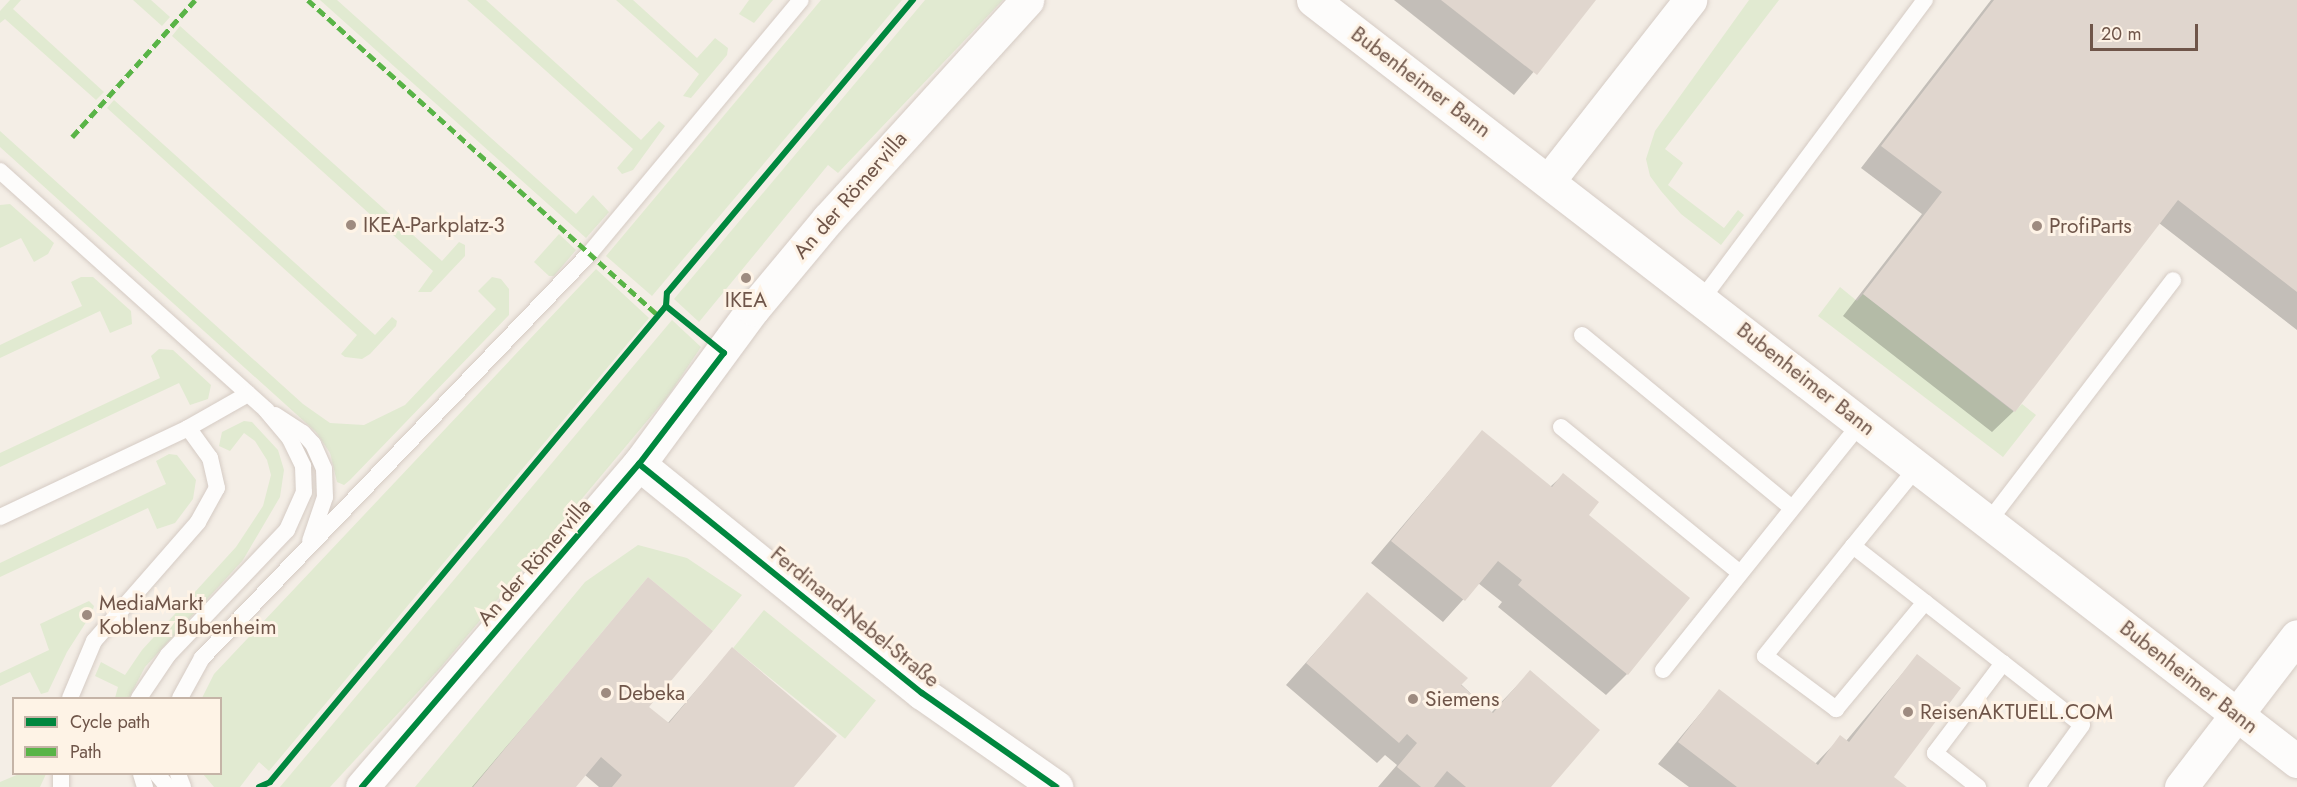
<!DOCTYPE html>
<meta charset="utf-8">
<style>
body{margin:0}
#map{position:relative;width:2297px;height:787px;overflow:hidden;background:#f4eee6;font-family:Jost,sans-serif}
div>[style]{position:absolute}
.green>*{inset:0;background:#e1ead1;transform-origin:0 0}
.shadow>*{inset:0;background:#0003}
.building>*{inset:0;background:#e0d6ce}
.roads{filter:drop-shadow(0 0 2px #d5cbc4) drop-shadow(0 0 2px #d5cbc4)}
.service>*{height:16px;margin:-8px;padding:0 8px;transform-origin:8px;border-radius:8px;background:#fdfcfb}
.minor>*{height:33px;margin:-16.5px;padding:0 16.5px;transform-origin:16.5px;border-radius:16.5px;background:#fdfcfb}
.tertiary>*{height:33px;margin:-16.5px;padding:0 16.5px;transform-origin:16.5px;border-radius:16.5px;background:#fdfcfb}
.quiet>*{height:4.5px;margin-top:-2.25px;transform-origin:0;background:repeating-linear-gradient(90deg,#59b447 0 9px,transparent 0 13.5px)}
.cycleway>*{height:6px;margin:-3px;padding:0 3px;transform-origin:3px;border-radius:3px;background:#00873e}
.dots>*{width:16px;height:16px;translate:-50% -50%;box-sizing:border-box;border:3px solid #fef3e6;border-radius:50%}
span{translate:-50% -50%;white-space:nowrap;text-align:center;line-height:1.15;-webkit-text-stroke:6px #fef3e6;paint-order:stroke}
.street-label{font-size:21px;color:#6f5549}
.poi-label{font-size:21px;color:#6f5549}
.left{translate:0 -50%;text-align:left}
.legend{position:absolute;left:12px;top:697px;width:210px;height:78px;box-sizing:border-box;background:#fef3e6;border:2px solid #c5b4a7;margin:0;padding:8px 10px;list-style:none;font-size:18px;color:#6f5549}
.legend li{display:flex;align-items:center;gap:12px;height:30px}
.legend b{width:30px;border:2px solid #c5b4a7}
.scale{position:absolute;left:2090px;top:24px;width:108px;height:27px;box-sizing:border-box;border:3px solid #6f5549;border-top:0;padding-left:8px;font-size:18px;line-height:21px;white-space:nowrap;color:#6f5549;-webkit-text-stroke:4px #fef3e6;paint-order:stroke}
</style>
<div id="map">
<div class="green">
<i style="clip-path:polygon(10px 0,21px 0,13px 9px,104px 92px,96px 100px,5px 19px,0 23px,0 11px)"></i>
<i style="clip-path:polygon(133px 0,151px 0,170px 17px,162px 26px)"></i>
<i style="clip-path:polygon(320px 0,337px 0,576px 214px,593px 195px,609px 212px,586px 238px)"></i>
<i style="clip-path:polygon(467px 0,486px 0,641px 140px,659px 121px,665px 126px,633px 170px,622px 174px,617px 168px,633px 149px)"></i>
<i style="clip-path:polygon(616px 0,633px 0,697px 58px,715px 38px,728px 48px,727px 55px,691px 98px,683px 96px,699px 74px)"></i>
<i style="clip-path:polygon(749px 0,773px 0,754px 23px,739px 14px)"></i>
<i style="clip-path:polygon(821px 0,902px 0,652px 296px,606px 256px)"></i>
<i style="clip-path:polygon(925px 0,1003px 0,838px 173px,828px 165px,699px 322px,674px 299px)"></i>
<i style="clip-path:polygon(1749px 0,1779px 0,1665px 149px,1683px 163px,1668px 185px,1724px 228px,1738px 210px,1744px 215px,1721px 245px,1681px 214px,1661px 191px,1650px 176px,1646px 159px,1655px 131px)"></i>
<i style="clip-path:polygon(180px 26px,442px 261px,459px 242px,465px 245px,465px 256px,431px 292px,418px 292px,433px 271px,172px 36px)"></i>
<i style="clip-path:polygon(114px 100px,375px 335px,392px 317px,397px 321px,396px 326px,370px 354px,362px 359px,345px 357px,341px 354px,357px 335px,107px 108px)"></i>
<i style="clip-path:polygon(0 131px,303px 404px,330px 423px,364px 425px,405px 405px,496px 309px,478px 291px,492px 277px,501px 279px,509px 289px,509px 315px,350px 480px,344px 485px,337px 482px,330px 453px,316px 432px,0 147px)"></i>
<i style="clip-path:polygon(10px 204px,54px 243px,48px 254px,34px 262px,21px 238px,0 248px,0 205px)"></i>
<i style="clip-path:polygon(559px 234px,576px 250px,554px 276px,549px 276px,534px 262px)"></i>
<i style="clip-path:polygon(596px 269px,649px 318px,269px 771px,259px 762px,240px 787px,214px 787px,203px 774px,220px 774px,220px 698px,202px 698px,214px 674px)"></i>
<i style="clip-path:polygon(81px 277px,93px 277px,131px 311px,132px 324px,110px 333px,100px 311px,0 358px,0 345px,82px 306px,71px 282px)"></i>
<i style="clip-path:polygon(1840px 287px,1857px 301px,1863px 294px,2014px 412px,2022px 404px,2036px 415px,2003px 457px,1818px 316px)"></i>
<i style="clip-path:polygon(672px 320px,701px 347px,668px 396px,441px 667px,330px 787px,280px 787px)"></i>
<i style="clip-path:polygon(159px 349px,173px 350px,211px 385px,208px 399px,190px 405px,179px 383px,0 467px,0 453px,160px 378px,151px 356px)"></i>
<i style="clip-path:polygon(244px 421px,252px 422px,278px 450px,284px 470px,280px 497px,243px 560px,145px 667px,129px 698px,115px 698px,118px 687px,95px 676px,101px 662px,125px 675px,142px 650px,236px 547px,263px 506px,271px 475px,267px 460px,255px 441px,244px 433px,230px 451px,219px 446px,222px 432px)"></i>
<i style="clip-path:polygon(169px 454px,177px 455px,196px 480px,193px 499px,175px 523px,157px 529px,148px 508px,0 577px,0 563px,166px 484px,156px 461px)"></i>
<i style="clip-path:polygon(638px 545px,687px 558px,742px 595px,713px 631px,648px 577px,473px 787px,415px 787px,585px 582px)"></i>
<i style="clip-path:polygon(89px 601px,94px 606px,92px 613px,67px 652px,48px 692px,41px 694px,30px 672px,0 686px,0 673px,49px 650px,40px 624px)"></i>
<i style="left:764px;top:610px;width:144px;height:49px;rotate:39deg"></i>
<i style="clip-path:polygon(19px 774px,46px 774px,40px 787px,0 787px,0 782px)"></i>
</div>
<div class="shadow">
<i style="clip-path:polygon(1394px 0,1594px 0,1514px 95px)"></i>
<i style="clip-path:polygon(1991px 0,2297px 0,2297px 330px,2159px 223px,2014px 411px,1992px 432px,1843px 316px,1922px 214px,1861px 168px)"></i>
<i style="clip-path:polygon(1482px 432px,1550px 487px,1563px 475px,1587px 515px,1627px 674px,1606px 695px,1498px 607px,1502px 602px,1478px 583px,1443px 622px,1371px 563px)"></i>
<i style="clip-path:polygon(649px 579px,647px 707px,667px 724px,732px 649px,792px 787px,599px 787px,585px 775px,574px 787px,472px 787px)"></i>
<i style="clip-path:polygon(1367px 594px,1491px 713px,1530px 672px,1549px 787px,1378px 787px,1397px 765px,1385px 755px,1377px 763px,1286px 685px)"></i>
<i style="clip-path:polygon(1917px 656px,1892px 777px,1905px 787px,1689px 787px,1658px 764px,1719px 691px,1815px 764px,1841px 737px,1846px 741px)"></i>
</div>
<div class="building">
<i style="clip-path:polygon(1441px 0,1596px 0,1537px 75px)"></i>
<i style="clip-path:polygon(1994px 0,2297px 0,2297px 292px,2178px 200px,2015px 412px,1863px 294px,1942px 192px,1881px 146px)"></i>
<i style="clip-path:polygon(1482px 430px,1552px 487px,1563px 473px,1599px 502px,1589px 515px,1690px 598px,1628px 675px,1518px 585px,1522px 580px,1498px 561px,1465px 601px,1391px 541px)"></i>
<i style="clip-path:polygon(648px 577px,713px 631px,649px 707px,669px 723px,732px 647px,837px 736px,794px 787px,612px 787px,622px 775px,601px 757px,576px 787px,473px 787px)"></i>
<i style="clip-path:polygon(1367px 592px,1468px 678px,1461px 685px,1493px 713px,1530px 670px,1600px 730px,1551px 787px,1466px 787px,1447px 771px,1434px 787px,1421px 787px,1397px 767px,1417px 743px,1407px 734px,1399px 743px,1306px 663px)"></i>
<i style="clip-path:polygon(1917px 654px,1961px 688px,1894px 777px,1907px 787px,1737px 787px,1678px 742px,1719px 689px,1818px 765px,1840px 735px,1849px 742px)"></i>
</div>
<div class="roads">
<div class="service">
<i style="left:0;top:171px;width:358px;rotate:41.9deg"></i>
<i style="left:266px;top:410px;width:38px;rotate:50deg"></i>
<i style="left:290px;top:439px;width:30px;rotate:64deg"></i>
<i style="left:303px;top:466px;width:26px;rotate:88deg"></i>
<i style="left:304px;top:492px;width:42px;rotate:114.1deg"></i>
<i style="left:287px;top:530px;width:173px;rotate:133.6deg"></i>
<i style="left:168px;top:655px;width:52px;rotate:124deg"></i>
<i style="left:1702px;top:299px;width:373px;rotate:-53.3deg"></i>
<i style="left:1582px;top:335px;width:272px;rotate:39.5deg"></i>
<i style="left:275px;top:415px;width:33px;rotate:33deg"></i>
<i style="left:303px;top:433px;width:15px;rotate:48deg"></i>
<i style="left:313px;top:444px;width:27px;rotate:66deg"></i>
<i style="left:324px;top:469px;width:28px;rotate:88deg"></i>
<i style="left:325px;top:497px;width:46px;rotate:108.8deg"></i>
<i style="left:1561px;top:427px;width:231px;rotate:39.2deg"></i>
<i style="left:1918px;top:466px;width:103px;rotate:129.1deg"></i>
<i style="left:1853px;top:546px;width:190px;rotate:38deg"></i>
<i style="left:2003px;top:663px;width:113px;rotate:127.1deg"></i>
<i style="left:1935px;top:753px;width:55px;rotate:38.3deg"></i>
<i style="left:0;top:517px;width:208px;rotate:-25.3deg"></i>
<i style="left:188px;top:428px;width:69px;rotate:-29.5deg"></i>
<i style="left:1989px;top:521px;width:303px;rotate:-52.6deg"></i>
<i style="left:1853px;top:546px;width:141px;rotate:128.7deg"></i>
<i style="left:1765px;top:656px;width:89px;rotate:36.7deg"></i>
<i style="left:1836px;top:709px;width:139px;rotate:-50.2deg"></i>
<i style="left:2003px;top:663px;width:100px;rotate:38.1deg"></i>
<i style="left:2082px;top:725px;width:77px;rotate:126deg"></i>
<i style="left:1663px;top:670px;width:317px;rotate:-51.3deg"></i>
<i style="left:70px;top:698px;width:62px;rotate:-67.2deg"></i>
<i style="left:94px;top:641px;width:158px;rotate:-48.8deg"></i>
<i style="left:198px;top:522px;width:39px;rotate:-61deg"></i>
<i style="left:217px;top:488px;width:31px;rotate:-103deg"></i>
<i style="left:210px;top:458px;width:37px;rotate:-126deg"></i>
<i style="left:180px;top:698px;width:46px;rotate:-61.2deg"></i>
<i style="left:202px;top:658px;width:561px;rotate:-46.23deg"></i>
<i style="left:590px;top:253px;width:329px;rotate:-50.2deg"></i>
<i style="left:61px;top:774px;width:13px;rotate:90deg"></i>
<i style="left:141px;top:774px;width:14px;rotate:73deg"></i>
<i style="left:157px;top:774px;width:17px;rotate:50deg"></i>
<i style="left:178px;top:774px;width:14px;rotate:69deg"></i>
</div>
<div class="minor">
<i style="left:1313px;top:0;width:1244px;rotate:37.72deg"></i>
<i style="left:1549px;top:180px;width:229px;rotate:-51.9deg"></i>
<i style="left:639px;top:464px;width:192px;rotate:-53.7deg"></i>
<i style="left:753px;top:309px;width:117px;rotate:-50.2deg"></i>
<i style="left:828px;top:219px;width:296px;rotate:-47.7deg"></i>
<i style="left:2181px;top:787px;width:190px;rotate:-52.5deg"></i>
</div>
<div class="tertiary">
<i style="left:362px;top:787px;width:426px;rotate:-49.4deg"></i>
<i style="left:639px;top:464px;width:364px;rotate:39deg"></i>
<i style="left:922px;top:693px;width:164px;rotate:35deg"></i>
</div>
</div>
<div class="quiet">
<i style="left:308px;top:0;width:472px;rotate:42deg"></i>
<i style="left:72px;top:137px;width:184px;rotate:-48.1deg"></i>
</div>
<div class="cycleway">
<i style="left:639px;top:464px;width:364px;rotate:39deg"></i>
<i style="left:922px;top:693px;width:164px;rotate:35deg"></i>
<i style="left:259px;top:787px;width:12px;rotate:-24deg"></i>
<i style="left:270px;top:782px;width:619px;rotate:-50.24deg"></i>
<i style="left:666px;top:306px;width:13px;rotate:-86deg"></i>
<i style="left:667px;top:293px;width:383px;rotate:-50deg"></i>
<i style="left:362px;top:787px;width:426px;rotate:-49.4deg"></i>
<i style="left:639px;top:464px;width:140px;rotate:-52.6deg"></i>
<i style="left:724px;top:353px;width:75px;rotate:-141deg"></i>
</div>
<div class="dots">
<i style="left:351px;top:225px;background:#9e8b80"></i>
<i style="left:2037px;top:226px;background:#9e8b80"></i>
<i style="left:746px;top:278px;background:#9e8b80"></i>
<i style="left:87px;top:615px;background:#9e8b80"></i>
<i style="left:606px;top:693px;background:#9e8b80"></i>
<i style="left:1413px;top:699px;background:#9e8b80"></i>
<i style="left:1908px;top:712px;background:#9e8b80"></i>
</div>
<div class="street-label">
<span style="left:1421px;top:82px;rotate:37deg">Bubenheimer Bann</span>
<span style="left:850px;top:195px;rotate:-49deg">An der Römervilla</span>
<span style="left:1806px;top:379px;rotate:38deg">Bubenheimer Bann</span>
<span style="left:534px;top:562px;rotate:-49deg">An der Römervilla</span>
<span style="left:855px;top:617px;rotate:39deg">Ferdinand-Nebel-Straße</span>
<span style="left:2189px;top:677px;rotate:38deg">Bubenheimer Bann</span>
</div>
<div class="poi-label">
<span class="left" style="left:363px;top:225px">IKEA-Parkplatz-3</span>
<span class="left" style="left:2049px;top:226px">ProfiParts</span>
<span style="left:746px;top:300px">IKEA</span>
<span class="left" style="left:99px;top:615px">MediaMarkt<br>Koblenz Bubenheim</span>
<span class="left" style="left:618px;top:693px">Debeka</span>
<span class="left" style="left:1425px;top:699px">Siemens</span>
<span class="left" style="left:1920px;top:712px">ReisenAKTUELL.COM</span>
</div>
<ul class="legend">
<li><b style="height:8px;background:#00873e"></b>Cycle path</li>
<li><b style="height:8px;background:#59b447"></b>Path</li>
</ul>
<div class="scale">20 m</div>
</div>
